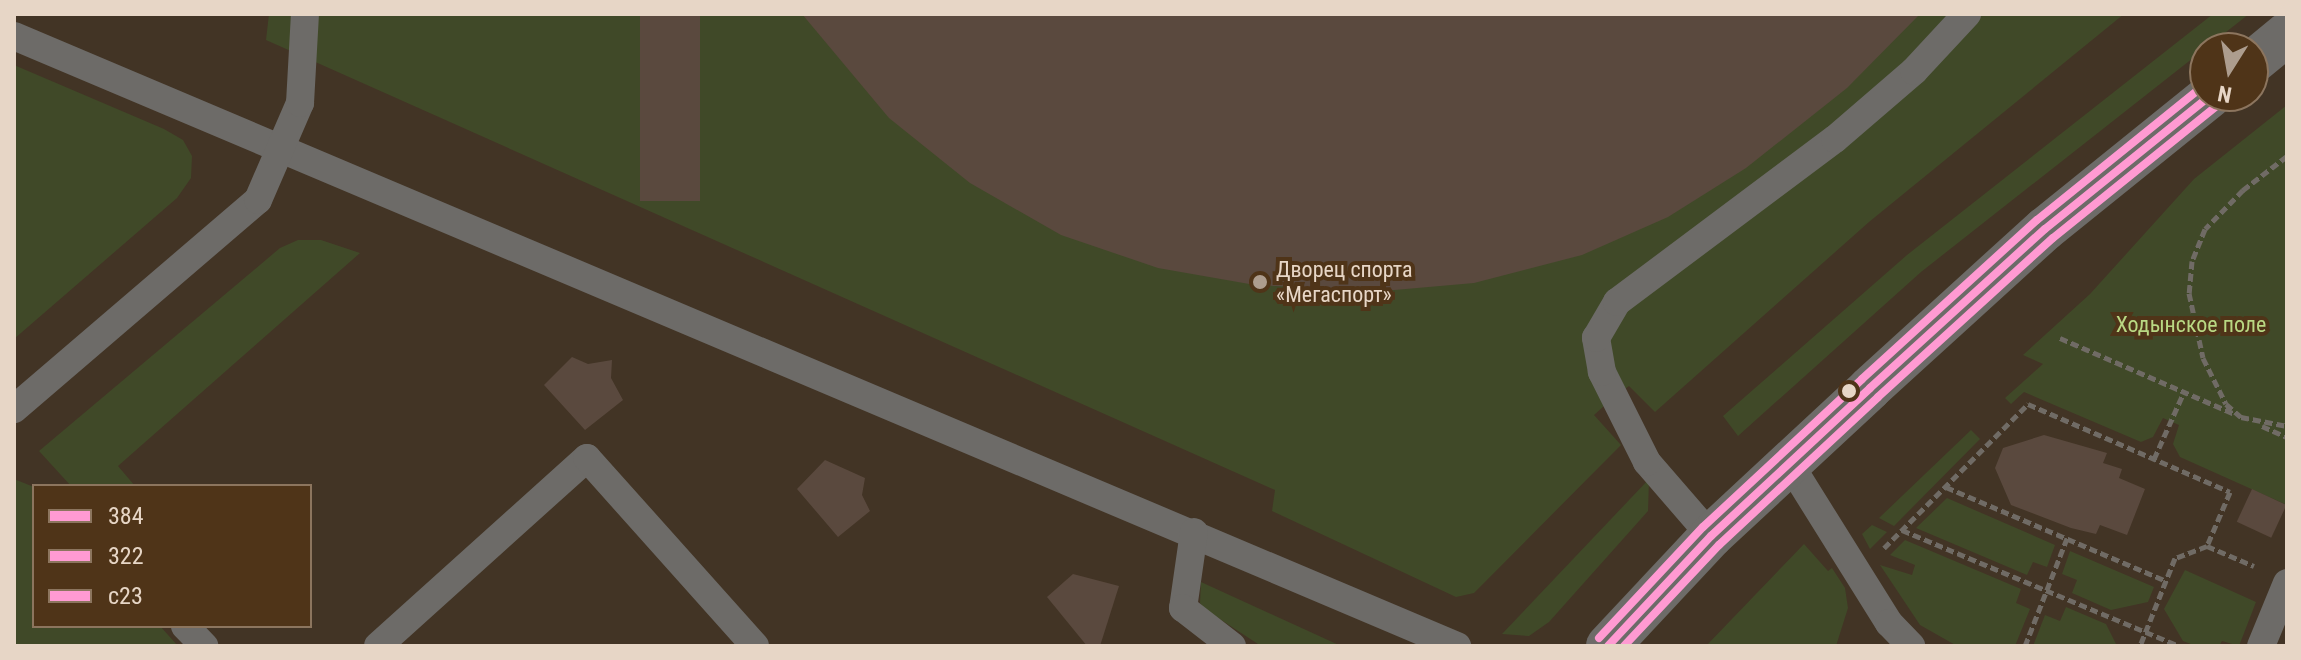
<!DOCTYPE html>
<meta charset="utf-8">
<style>
body{margin:0}
#map{position:relative;width:2301px;height:660px;overflow:hidden;background:#423425;font-family:"Roboto Condensed",sans-serif}
div>[style]{position:absolute}
.green>*{inset:0;background:#404928}
.building>*{inset:0;background:#5a493e;transform-origin:0 0}
.path>*{height:5px;margin-top:-2.5px;transform-origin:0;background:repeating-linear-gradient(90deg,#706b65 0 8px,transparent 0 12px)}
.lane>*{height:28px;margin:-14px;padding:0 14px;transform-origin:14px;border-radius:14px;background:#6d6b68}
.street>*{height:44px;margin:-22px;padding:0 22px;transform-origin:22px;border-radius:22px;background:#6d6b68}
.bus-1>*{height:8px;margin:-4px;padding:0 4px;transform-origin:4px;border-radius:4px;background:#ff9ad2}
.bus-2>*{height:8px;margin:-4px;padding:0 4px;transform-origin:4px;border-radius:4px;background:#ff9ad2}
.bus-3>*{height:8px;margin:-4px;padding:0 4px;transform-origin:4px;border-radius:4px;background:#ff9ad2}
.dots>*{width:22px;height:22px;translate:-50% -50%;box-sizing:border-box;border:4px solid #4f3418;border-radius:50%}
span{translate:-50% -50%;white-space:nowrap;text-align:center;line-height:1.15;-webkit-text-stroke:8px #4f3418;paint-order:stroke}
.poi-label{font-size:22px;color:#e7d6c6}
.left{translate:0 -50%;text-align:left}
.park-label{font-size:22px;color:#b9d883}
.frame{position:absolute;inset:0;border:16px solid #e7d6c6;pointer-events:none}
.legend{position:absolute;left:32px;top:484px;width:280px;height:144px;box-sizing:border-box;background:#4f3418;border:2px solid #8c755e;margin:0;padding:10px 14px;list-style:none;font-size:24px;color:#e7d6c6}
.legend li{display:flex;align-items:center;gap:16px;height:40px}
.legend b{width:40px;border:2px solid #8c755e}
.north{position:absolute;left:2189px;top:32px;width:80px;height:80px;box-sizing:border-box;background:#4f3418;border:2px solid #8c755e;border-radius:50%;rotate:191deg;font-size:22px;font-weight:700;line-height:32px;text-align:center;color:#e7d6c6}
.north::after{content:'';display:block;margin:auto;width:28px;height:36px;background:#ad9d8e;clip-path:polygon(50% 0,100% 100%,50% 72%,0 100%)}
</style>
<div id="map">
<div class="green">
<i style="clip-path:polygon(269px 14px,2124px 14px,1869px 222px,1655px 412px,1629px 386px,1614px 397px,1594px 415px,1621px 445px,1474px 593px,1456px 597px,1272px 511px,1275px 490px,266px 40px)"></i>
<i style="clip-path:polygon(2213px 14px,2249px 14px,1921px 272px,1738px 436px,1723px 416px,1907px 255px)"></i>
<i style="clip-path:polygon(14px 65px,164px 129px,183px 140px,192px 156px,191px 178px,177px 198px,14px 339px)"></i>
<i style="clip-path:polygon(2287px 105px,2287px 505px,2180px 457px,2173px 444px,2179px 425px,2163px 418px,2153px 437px,2141px 442px,2024px 392px,2011px 404px,2005px 398px,2043px 364px,2023px 355px,2090px 294px,2194px 179px)"></i>
<i style="clip-path:polygon(298px 240px,321px 240px,360px 253px,118px 466px,135px 486px,71px 486px,39px 451px,280px 248px)"></i>
<i style="clip-path:polygon(1971px 430px,1980px 439px,1894px 526px,1879px 518px)"></i>
<i style="clip-path:polygon(14px 479px,34px 487px,34px 626px,160px 626px,178px 646px,14px 646px)"></i>
<i style="clip-path:polygon(1649px 479px,1648px 511px,1549px 622px,1529px 636px,1502px 634px)"></i>
<i style="clip-path:polygon(1947px 498px,2055px 545px,2047px 567px,2033px 562px,2027px 575px,1916px 528px)"></i>
<i style="clip-path:polygon(1872px 525px,1887px 532px,1870px 549px,1862px 534px)"></i>
<i style="clip-path:polygon(1905px 540px,2021px 589px,2016px 603px,2030px 609px,2015px 646px,1957px 646px,1920px 625px,1880px 565px,1912px 575px,1915px 565px,1890px 555px)"></i>
<i style="clip-path:polygon(1804px 544px,1828px 571px,1832px 568px,1845px 588px,1848px 608px,1836px 646px,1706px 646px)"></i>
<i style="clip-path:polygon(2070px 551px,2154px 587px,2148px 602px,2111px 610px,2072px 593px,2077px 580px,2062px 574px)"></i>
<i style="clip-path:polygon(2185px 570px,2256px 602px,2239px 646px,2222px 641px,2219px 646px,2196px 646px,2183px 641px,2164px 609px)"></i>
<i style="clip-path:polygon(1201px 582px,1341px 646px,1261px 646px,1206px 610px,1200px 603px)"></i>
<i style="clip-path:polygon(2066px 607px,2106px 624px,2117px 646px,2033px 646px,2045px 615px,2060px 621px)"></i>
</div>
<div class="building">
<i style="left:640px;top:14px;width:60px;height:187px"></i>
<i style="clip-path:polygon(802px 14px,1920px 14px,1847px 88px,1746px 168px,1668px 217px,1582px 255px,1474px 283px,1383px 291px,1255px 285px,1158px 268px,1061px 235px,970px 183px,889px 118px)"></i>
<i style="clip-path:polygon(572px 357px,588px 364px,612px 360px,611px 378px,623px 400px,585px 430px,544px 385px)"></i>
<i style="clip-path:polygon(2044px 435px,2107px 453px,2103px 463px,2122px 469px,2119px 478px,2145px 489px,2127px 535px,2100px 525px,2096px 534px,2071px 528px,2011px 505px,1995px 468px,2003px 448px)"></i>
<i style="clip-path:polygon(825px 460px,865px 478px,862px 495px,870px 511px,838px 537px,797px 489px)"></i>
<i style="left:2252px;top:489px;width:38px;height:36px;rotate:25deg"></i>
<i style="clip-path:polygon(1073px 574px,1119px 586px,1100px 646px,1087px 646px,1047px 597px)"></i>
</div>
<div class="path">
<i style="left:2287px;top:156px;width:56px;rotate:142.3deg"></i>
<i style="left:2243px;top:190px;width:54px;rotate:134.3deg"></i>
<i style="left:2205px;top:229px;width:35px;rotate:112deg"></i>
<i style="left:2192px;top:261px;width:32px;rotate:95deg"></i>
<i style="left:2189px;top:293px;width:66px;rotate:77.8deg"></i>
<i style="left:2203px;top:358px;width:51px;rotate:63.4deg"></i>
<i style="left:2226px;top:404px;width:20px;rotate:41deg"></i>
<i style="left:2241px;top:417px;width:47px;rotate:11.1deg"></i>
<i style="left:2060px;top:338px;width:191px;rotate:23.5deg"></i>
<i style="left:2262px;top:426px;width:27px;rotate:24deg"></i>
<i style="left:2154px;top:459px;width:73px;rotate:-65.9deg"></i>
<i style="left:1946px;top:487px;width:239px;rotate:23.1deg"></i>
<i style="left:1902px;top:530px;width:300px;rotate:22.7deg"></i>
<i style="left:2207px;top:546px;width:51px;rotate:23.1deg"></i>
<i style="left:1884px;top:548px;width:204px;rotate:-45deg"></i>
<i style="left:2028px;top:404px;width:220px;rotate:23.5deg"></i>
<i style="left:2230px;top:492px;width:59px;rotate:113.1deg"></i>
<i style="left:2207px;top:546px;width:34px;rotate:159deg"></i>
<i style="left:2175px;top:558px;width:95px;rotate:111.7deg"></i>
<i style="left:2025px;top:646px;width:116px;rotate:-68.7deg"></i>
</div>
<div class="lane">
<i style="left:14px;top:36px;width:1567px;rotate:22.92deg"></i>
<i style="left:14px;top:409px;width:321px;rotate:-40.6deg"></i>
<i style="left:258px;top:200px;width:106px;rotate:-66.6deg"></i>
<i style="left:300px;top:103px;width:89px;rotate:-86.8deg"></i>
<i style="left:1789px;top:463px;width:189px;rotate:58deg"></i>
<i style="left:1889px;top:623px;width:32px;rotate:46deg"></i>
<i style="left:1194px;top:532px;width:77px;rotate:98.2deg"></i>
<i style="left:1183px;top:608px;width:62px;rotate:37.8deg"></i>
<i style="left:1711px;top:536px;width:98px;rotate:-130.9deg"></i>
<i style="left:1647px;top:462px;width:101px;rotate:-116.6deg"></i>
<i style="left:1602px;top:372px;width:35px;rotate:-100deg"></i>
<i style="left:1596px;top:338px;width:42px;rotate:-59.7deg"></i>
<i style="left:1617px;top:302px;width:272px;rotate:-36.8deg"></i>
<i style="left:1835px;top:139px;width:104px;rotate:-40.7deg"></i>
<i style="left:1914px;top:71px;width:78px;rotate:-47.1deg"></i>
<i style="left:185px;top:626px;width:28px;rotate:46deg"></i>
<i style="left:378px;top:646px;width:281px;rotate:-42deg"></i>
<i style="left:587px;top:458px;width:252px;rotate:48.2deg"></i>
<i style="left:2261px;top:646px;width:68px;rotate:-67.6deg"></i>
</div>
<div class="street">
<i style="left:2253px;top:62px;width:44px;rotate:-39.5deg"></i>
<i style="left:1608px;top:646px;width:151px;rotate:-46.9deg"></i>
<i style="left:1711px;top:536px;width:217px;rotate:-42.9deg"></i>
<i style="left:1870px;top:388px;width:236px;rotate:-42.3deg"></i>
<i style="left:2045px;top:229px;width:212px;rotate:-38.9deg"></i>
</div>
<div class="bus-1">
<i style="left:1608px;top:646px;width:151px;rotate:-46.9deg"></i>
<i style="left:1711px;top:536px;width:217px;rotate:-42.9deg"></i>
<i style="left:1870px;top:388px;width:236px;rotate:-42.3deg"></i>
<i style="left:2045px;top:229px;width:212px;rotate:-38.9deg"></i>
</div>
<div class="bus-2">
<i style="left:1624px;top:646px;width:139px;rotate:-46.8deg"></i>
<i style="left:1719px;top:545px;width:217px;rotate:-42.9deg"></i>
<i style="left:1878px;top:397px;width:236px;rotate:-42.3deg"></i>
<i style="left:2053px;top:238px;width:212px;rotate:-38.9deg"></i>
</div>
<div class="bus-3">
<i style="left:1599px;top:638px;width:152px;rotate:-46.9deg"></i>
<i style="left:1703px;top:527px;width:217px;rotate:-42.9deg"></i>
<i style="left:1862px;top:379px;width:236px;rotate:-42.3deg"></i>
<i style="left:2037px;top:220px;width:212px;rotate:-38.9deg"></i>
</div>
<div class="dots">
<i style="left:1260px;top:282px;background:#ad9d8e"></i>
<i style="left:1849px;top:391px;background:#e7d6c6"></i>
</div>
<div class="poi-label">
<span class="left" style="left:1276px;top:282px">Дворец спорта<br>«Мегаспорт»</span>
</div>
<div class="park-label">
<span style="left:2191px;top:325px">Ходынское поле</span>
</div>
<div class="frame"></div>
<ul class="legend">
<li><b style="height:10px;background:#ff9ad2"></b>384</li>
<li><b style="height:10px;background:#ff9ad2"></b>322</li>
<li><b style="height:10px;background:#ff9ad2"></b>с23</li>
</ul>
<div class="north">N</div>
</div>
